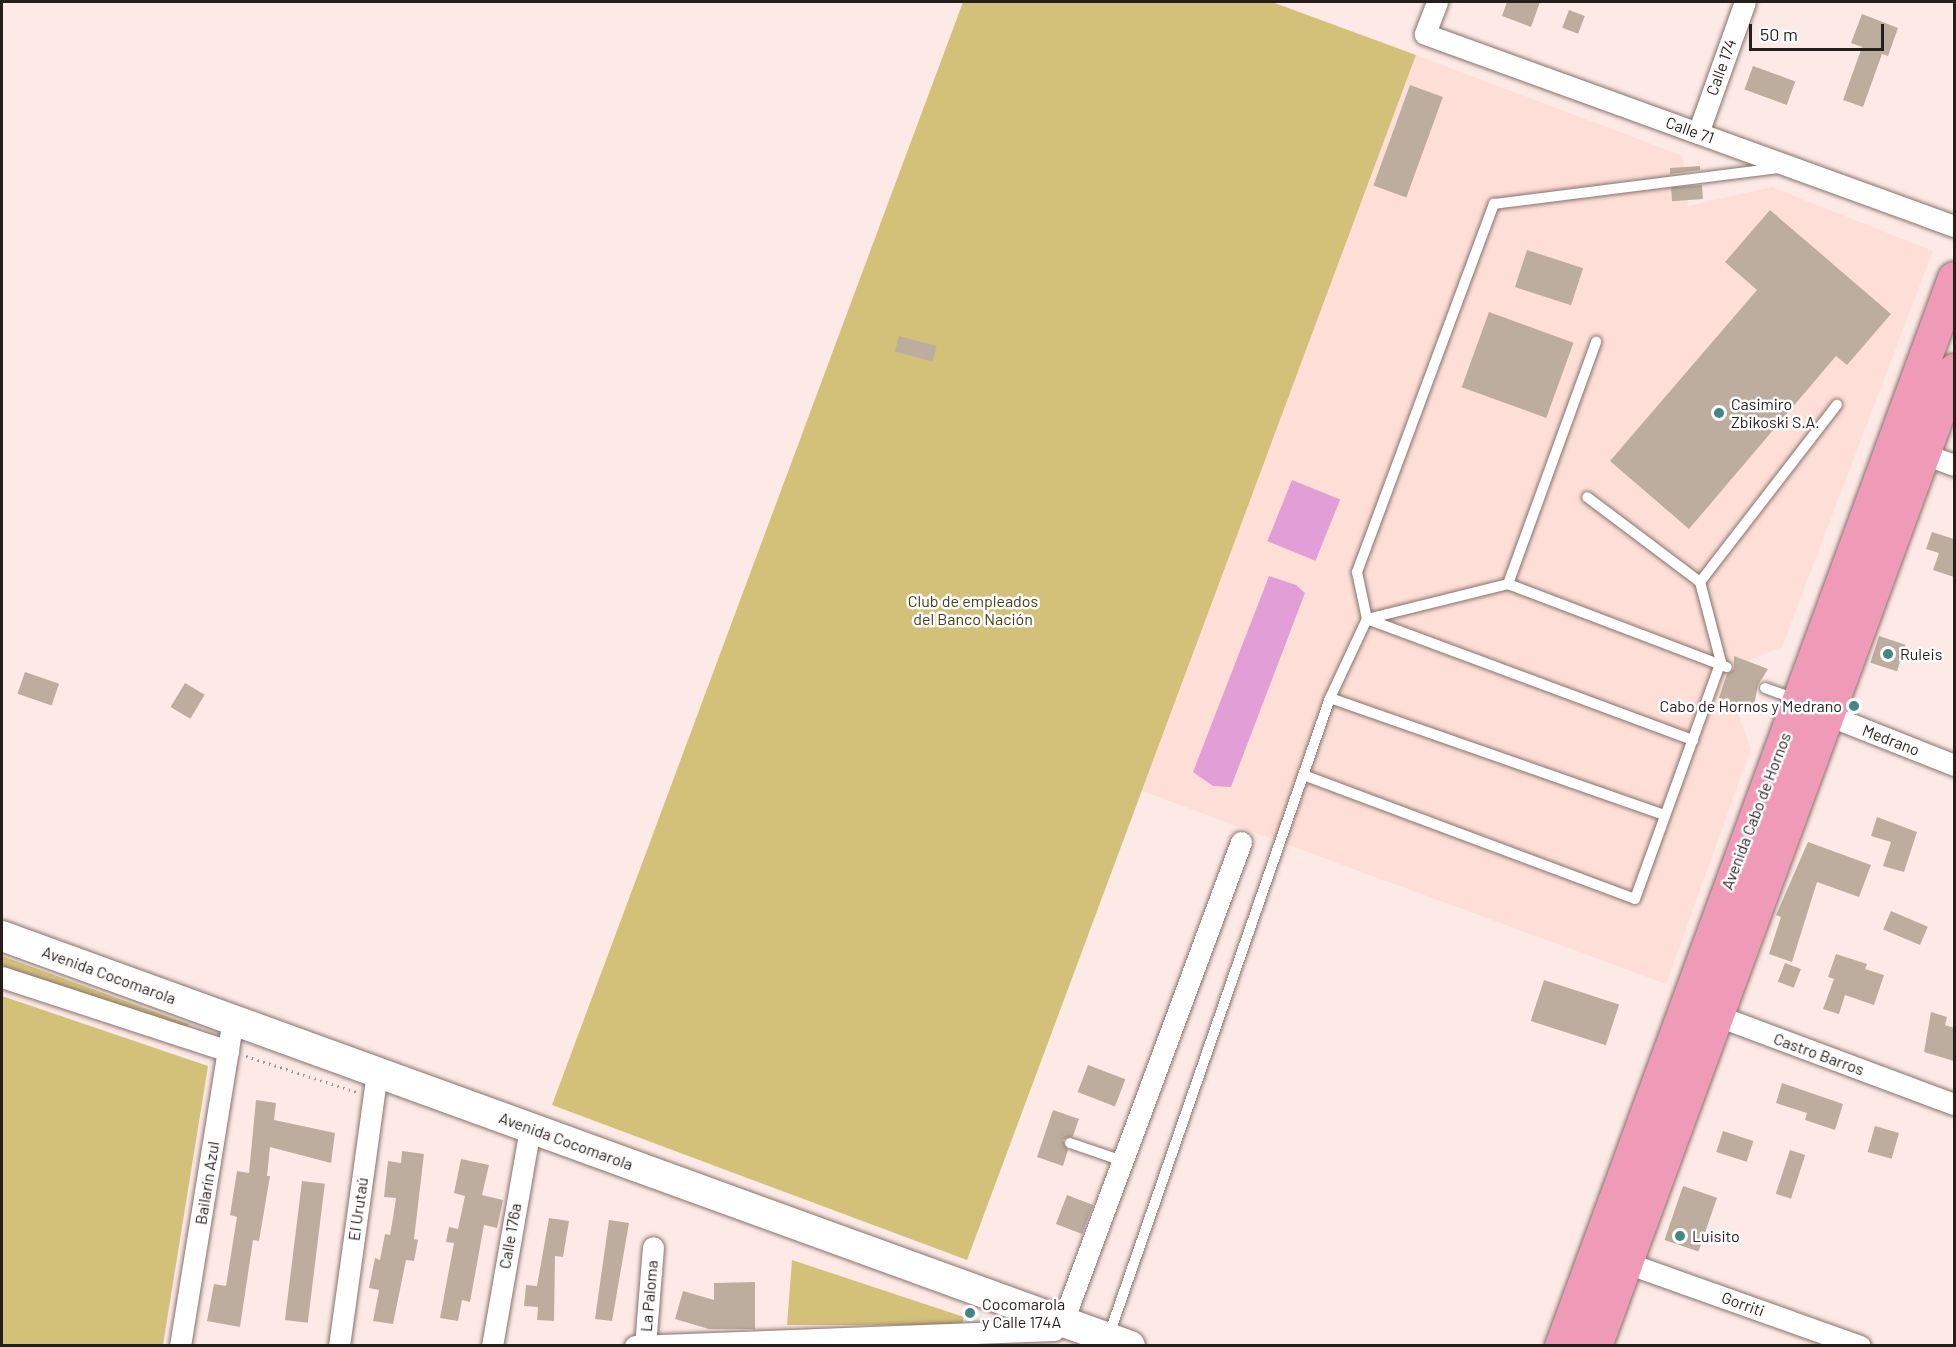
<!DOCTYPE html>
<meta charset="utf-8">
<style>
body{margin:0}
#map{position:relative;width:1956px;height:1347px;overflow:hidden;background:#fdeae6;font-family:Barlow,sans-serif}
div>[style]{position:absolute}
.built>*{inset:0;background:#fedfd7}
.green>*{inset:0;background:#d3c17a;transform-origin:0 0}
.water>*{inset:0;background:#e29fd7;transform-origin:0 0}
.building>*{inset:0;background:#bcad9e;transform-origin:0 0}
.path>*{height:3px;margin-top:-1.5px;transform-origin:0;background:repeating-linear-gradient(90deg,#a0928e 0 1.5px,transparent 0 6px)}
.roads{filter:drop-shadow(0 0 2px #86716c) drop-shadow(0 0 2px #86716c)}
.service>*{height:10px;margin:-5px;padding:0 5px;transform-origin:5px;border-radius:5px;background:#fff}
.minor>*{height:21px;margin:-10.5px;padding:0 10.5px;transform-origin:10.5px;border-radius:10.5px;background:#fff}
.secondary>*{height:30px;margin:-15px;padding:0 15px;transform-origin:15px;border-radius:15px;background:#fff}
.primary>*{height:33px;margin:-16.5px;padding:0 16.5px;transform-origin:16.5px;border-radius:16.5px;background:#ef9ab6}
.dots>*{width:16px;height:16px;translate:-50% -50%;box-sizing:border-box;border:3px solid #fff;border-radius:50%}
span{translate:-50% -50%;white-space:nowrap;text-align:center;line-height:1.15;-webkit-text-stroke:5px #fff;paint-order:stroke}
.street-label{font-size:16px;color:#261e1b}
.poi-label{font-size:16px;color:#261e1b}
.left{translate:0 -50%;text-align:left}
.right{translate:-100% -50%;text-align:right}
.park-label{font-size:16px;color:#463d19}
.frame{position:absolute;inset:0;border:3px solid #261e1b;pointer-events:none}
.scale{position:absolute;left:1749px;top:24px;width:135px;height:27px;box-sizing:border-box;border:3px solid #261e1b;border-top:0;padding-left:8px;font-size:18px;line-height:21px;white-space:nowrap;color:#261e1b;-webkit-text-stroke:4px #fff;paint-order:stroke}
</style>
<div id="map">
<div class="built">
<i style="clip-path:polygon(1416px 55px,1683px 156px,1688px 206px,1772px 187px,1933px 251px,1782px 647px,1748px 661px,1734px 703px,1751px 749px,1666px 984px,1142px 791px)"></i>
</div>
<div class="green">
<i style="clip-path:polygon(963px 2px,1272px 2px,1416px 55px,967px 1260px,552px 1105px)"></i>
<i style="left:2px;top:956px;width:199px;height:14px;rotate:20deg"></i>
<i style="clip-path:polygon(2px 996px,208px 1066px,163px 1345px,2px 1345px)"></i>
<i style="clip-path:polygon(792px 1260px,964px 1317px,962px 1325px,787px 1325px)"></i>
</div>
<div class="water">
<i style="left:1292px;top:480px;width:52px;height:66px;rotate:22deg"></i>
<i style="clip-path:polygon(1269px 576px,1296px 585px,1305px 593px,1231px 787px,1213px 786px,1193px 772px)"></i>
</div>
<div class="building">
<i style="clip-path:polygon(1507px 2px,1540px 2px,1531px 27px,1502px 16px)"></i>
<i style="left:1569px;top:10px;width:17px;height:19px;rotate:21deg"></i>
<i style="clip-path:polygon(1862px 14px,1898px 28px,1888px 56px,1882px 54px,1863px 107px,1843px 100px,1862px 47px,1851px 43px)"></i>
<i style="left:1753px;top:66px;width:45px;height:25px;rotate:20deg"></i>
<i style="left:1410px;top:85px;width:35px;height:107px;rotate:20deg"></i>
<i style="clip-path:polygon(1700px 166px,1700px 170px,1670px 174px,1670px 168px)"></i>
<i style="left:1702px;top:185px;width:14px;height:31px;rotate:86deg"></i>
<i style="clip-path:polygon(1770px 210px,1891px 314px,1847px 365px,1836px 356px,1689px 529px,1610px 461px,1757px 290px,1725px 262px)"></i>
<i style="left:1527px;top:250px;width:59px;height:39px;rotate:18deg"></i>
<i style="left:1489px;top:312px;width:90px;height:80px;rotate:20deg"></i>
<i style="left:899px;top:336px;width:39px;height:16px;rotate:15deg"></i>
<i style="clip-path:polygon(1932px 532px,1954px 539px,1954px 577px,1933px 570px,1939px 553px,1926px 549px)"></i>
<i style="left:1879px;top:636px;width:28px;height:28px;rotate:18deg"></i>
<i style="clip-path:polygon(1734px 656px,1768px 669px,1758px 685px,1753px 710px,1719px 698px,1727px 674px,1734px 669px)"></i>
<i style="left:25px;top:672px;width:36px;height:23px;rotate:19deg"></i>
<i style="left:185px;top:683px;width:23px;height:28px;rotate:31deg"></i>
<i style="clip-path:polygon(1877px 817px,1917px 832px,1904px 872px,1883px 866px,1891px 842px,1871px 836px)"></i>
<i style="clip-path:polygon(1808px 842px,1871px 865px,1859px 897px,1817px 882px,1792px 962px,1769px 954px,1781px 917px,1776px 915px)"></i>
<i style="left:1891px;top:911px;width:40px;height:20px;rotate:23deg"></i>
<i style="clip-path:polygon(1836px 954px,1867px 964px,1865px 969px,1884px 975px,1874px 1005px,1845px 995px,1839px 1014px,1823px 1009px,1834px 979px,1828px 977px)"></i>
<i style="left:1785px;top:963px;width:17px;height:20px;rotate:21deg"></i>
<i style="left:1544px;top:980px;width:79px;height:43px;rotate:18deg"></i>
<i style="clip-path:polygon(1931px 1012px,1947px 1017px,1945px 1025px,1954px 1028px,1954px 1061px,1924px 1052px)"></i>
<i style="left:1088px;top:1065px;width:40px;height:29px;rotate:21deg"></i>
<i style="clip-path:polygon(1782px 1083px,1843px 1104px,1835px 1130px,1805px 1120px,1807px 1113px,1776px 1103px)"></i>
<i style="clip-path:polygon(256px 1100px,276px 1103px,274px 1120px,335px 1133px,331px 1163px,270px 1147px,267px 1176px,270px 1176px,259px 1241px,253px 1240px,240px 1327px,207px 1321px,214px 1284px,226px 1286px,237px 1217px,230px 1215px,237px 1171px,249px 1173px)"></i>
<i style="clip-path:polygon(1053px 1110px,1079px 1119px,1073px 1136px,1063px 1140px,1068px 1150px,1063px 1166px,1037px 1157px)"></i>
<i style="left:1875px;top:1126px;width:25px;height:27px;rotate:16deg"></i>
<i style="left:1723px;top:1131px;width:32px;height:22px;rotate:18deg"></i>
<i style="left:1790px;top:1150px;width:16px;height:46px;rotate:18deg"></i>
<i style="clip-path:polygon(402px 1151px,424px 1154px,414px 1239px,418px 1240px,414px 1261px,406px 1260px,393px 1324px,373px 1321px,379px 1290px,369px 1288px,375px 1258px,380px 1260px,385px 1234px,390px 1235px,393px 1218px,396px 1198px,384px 1197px,388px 1161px,401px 1163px)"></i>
<i style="clip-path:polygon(461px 1159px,489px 1165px,482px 1195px,503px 1200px,497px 1228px,484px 1225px,470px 1302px,462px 1300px,458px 1321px,440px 1318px,454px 1243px,446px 1242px,449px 1227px,458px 1229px,465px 1196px,454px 1193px)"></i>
<i style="left:302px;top:1181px;width:23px;height:140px;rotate:7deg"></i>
<i style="left:1683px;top:1186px;width:36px;height:57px;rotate:19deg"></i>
<i style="left:1067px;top:1195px;width:28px;height:31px;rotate:21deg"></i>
<i style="clip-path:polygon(549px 1218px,569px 1221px,563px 1257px,555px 1256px,554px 1321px,537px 1320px,538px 1307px,524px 1306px,526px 1285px,537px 1286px)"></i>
<i style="clip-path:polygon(609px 1220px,629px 1223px,612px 1321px,595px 1319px)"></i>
<i style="clip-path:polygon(755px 1282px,755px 1329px,709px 1329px,675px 1319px,683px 1291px,714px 1300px,714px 1283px)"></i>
</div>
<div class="path">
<i style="left:246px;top:1056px;width:117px;rotate:18deg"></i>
</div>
<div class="roads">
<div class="service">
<i style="left:1700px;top:582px;width:224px;rotate:-52.3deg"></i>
<i style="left:1508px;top:584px;width:258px;rotate:-70deg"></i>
<i style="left:1367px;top:619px;width:145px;rotate:-13.9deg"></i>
<i style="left:1508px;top:584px;width:234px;rotate:20.8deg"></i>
<i style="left:1367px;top:619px;width:348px;rotate:20.4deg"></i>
<i style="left:1765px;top:688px;width:33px;rotate:20deg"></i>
<i style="left:1330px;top:698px;width:355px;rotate:19.3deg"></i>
<i style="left:1306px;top:776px;width:351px;rotate:20.5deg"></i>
<i style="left:1635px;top:899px;width:252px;rotate:-70.1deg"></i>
<i style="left:1721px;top:662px;width:83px;rotate:-104.7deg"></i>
<i style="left:1700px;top:582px;width:141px;rotate:-143deg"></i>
<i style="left:1070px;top:1143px;width:56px;rotate:18.8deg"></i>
<i style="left:1109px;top:1335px;width:674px;rotate:-70.87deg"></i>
<i style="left:1330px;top:698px;width:87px;rotate:-64.9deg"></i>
<i style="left:1367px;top:619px;width:48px;rotate:-102deg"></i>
<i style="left:1357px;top:572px;width:393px;rotate:-69.6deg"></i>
<i style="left:1494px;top:204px;width:288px;rotate:-7.2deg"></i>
</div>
<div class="minor">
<i style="left:1437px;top:2px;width:34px;rotate:111deg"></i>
<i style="left:1425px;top:34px;width:563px;rotate:19.95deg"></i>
<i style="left:1698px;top:133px;width:139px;rotate:-70.3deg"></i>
<i style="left:1924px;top:454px;width:32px;rotate:20deg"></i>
<i style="left:1828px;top:715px;width:136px;rotate:21.6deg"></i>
<i style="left:2px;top:977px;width:238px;rotate:18.1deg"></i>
<i style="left:1705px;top:1011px;width:266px;rotate:20.5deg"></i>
<i style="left:1627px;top:1263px;width:247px;rotate:19.6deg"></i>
<i style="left:180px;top:1346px;width:330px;rotate:-80.8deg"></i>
<i style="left:339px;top:1346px;width:277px;rotate:-82.1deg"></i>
<i style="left:492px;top:1346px;width:221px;rotate:-80.1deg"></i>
<i style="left:635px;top:1346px;width:419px;rotate:-2.2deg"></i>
<i style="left:1054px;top:1330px;width:13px;rotate:-45deg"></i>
<i style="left:1063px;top:1321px;width:511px;rotate:-69.61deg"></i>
<i style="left:645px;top:1346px;width:99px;rotate:-85.4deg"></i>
</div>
<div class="secondary">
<i style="left:2px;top:936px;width:1200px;rotate:19.97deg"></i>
</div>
<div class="primary">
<i style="left:1561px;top:1346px;width:1138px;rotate:-69.8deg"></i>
<i style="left:1595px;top:1346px;width:1040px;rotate:-69.81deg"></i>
</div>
</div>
<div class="dots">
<i style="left:1719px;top:413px;background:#418882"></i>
<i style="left:1888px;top:654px;background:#418882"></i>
<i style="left:1854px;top:706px;background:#418882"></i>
<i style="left:1680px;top:1236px;background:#418882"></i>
<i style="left:970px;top:1313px;background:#418882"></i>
</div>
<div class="street-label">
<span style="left:1721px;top:67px;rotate:-70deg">Calle 174</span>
<span style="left:1690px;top:130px;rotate:20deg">Calle 71</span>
<span style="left:1891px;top:740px;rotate:21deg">Medrano</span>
<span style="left:1756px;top:811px;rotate:-69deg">Avenida Cabo de Hornos</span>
<span style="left:109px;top:975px;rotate:20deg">Avenida Cocomarola</span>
<span style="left:1819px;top:1054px;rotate:20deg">Castro Barros</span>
<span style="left:566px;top:1141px;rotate:20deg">Avenida Cocomarola</span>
<span style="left:207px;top:1183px;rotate:-81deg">Bailarín Azul</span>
<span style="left:358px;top:1209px;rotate:-82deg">El Urutaú</span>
<span style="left:510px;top:1236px;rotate:-80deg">Calle 176a</span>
<span style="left:649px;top:1296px;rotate:-85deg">La Paloma</span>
<span style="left:1743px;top:1304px;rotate:20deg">Gorriti</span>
</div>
<div class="poi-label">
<span class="left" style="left:1731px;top:413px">Casimiro<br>Zbikoski S.A.</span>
<span class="left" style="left:1900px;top:654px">Ruleis</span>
<span class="right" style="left:1842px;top:706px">Cabo de Hornos y Medrano</span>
<span class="left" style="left:1692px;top:1236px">Luisito</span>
<span class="left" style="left:982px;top:1313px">Cocomarola<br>y Calle 174A</span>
</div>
<div class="park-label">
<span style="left:973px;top:610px">Club de empleados<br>del Banco Nación</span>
</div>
<div class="frame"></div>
<div class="scale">50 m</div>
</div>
